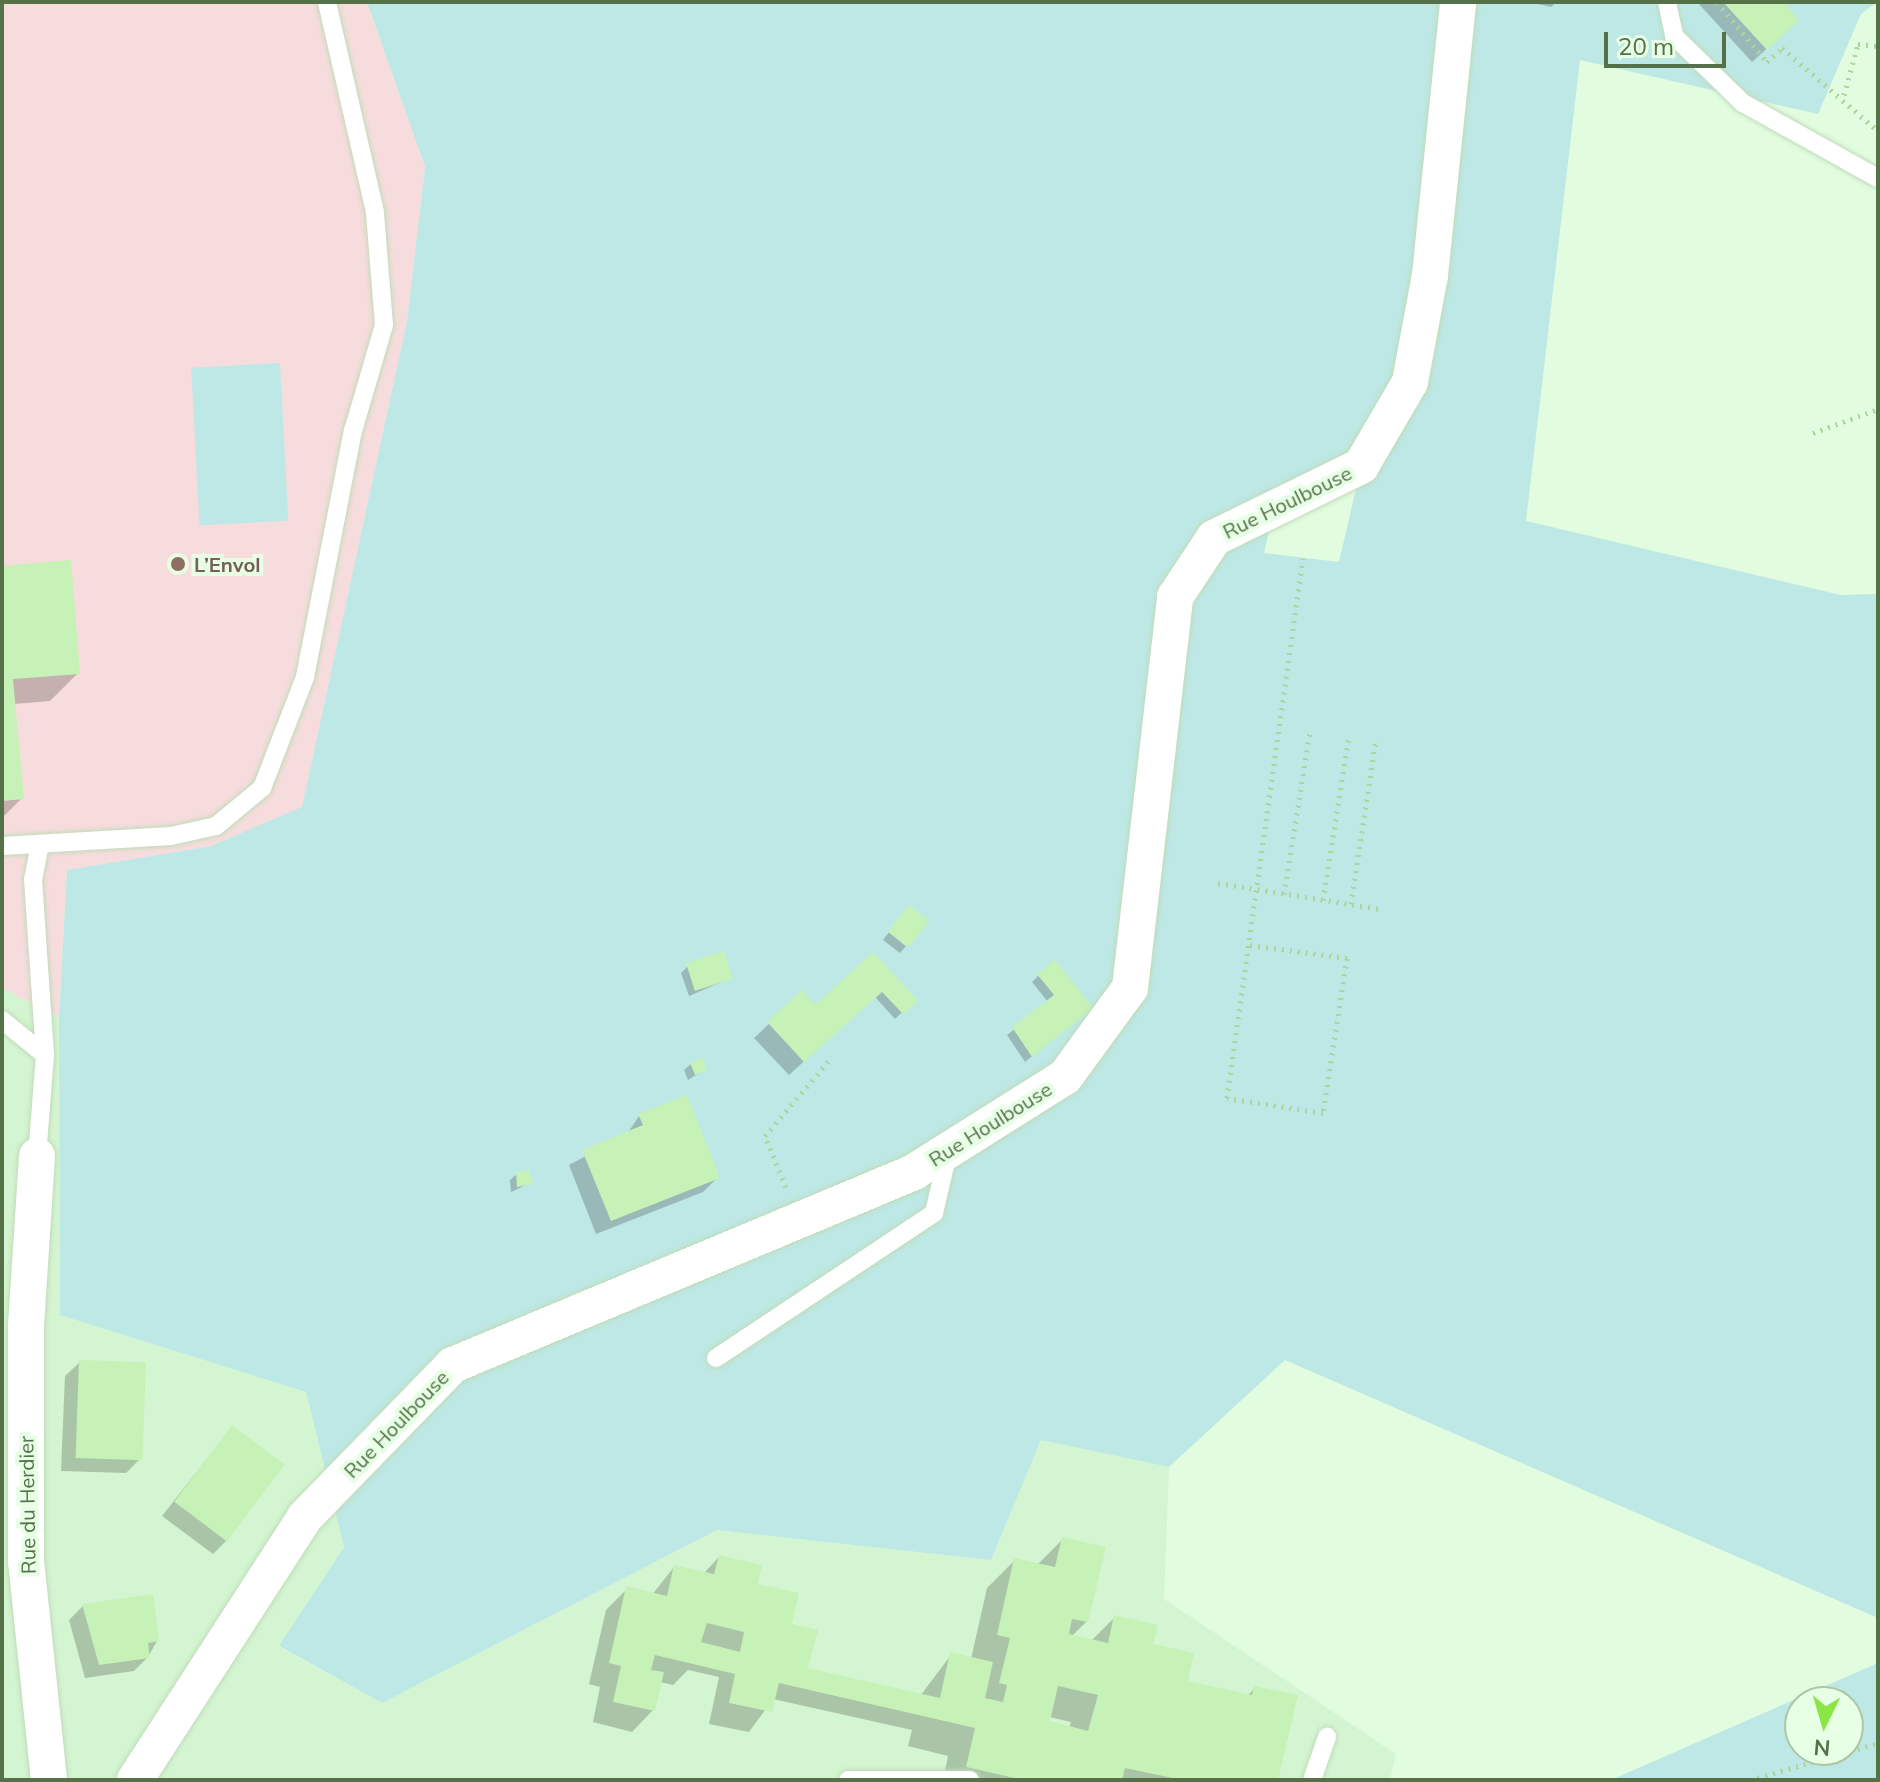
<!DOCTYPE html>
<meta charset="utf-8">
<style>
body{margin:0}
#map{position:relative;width:1880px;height:1782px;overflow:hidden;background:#e1fcdf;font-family:Mulish,sans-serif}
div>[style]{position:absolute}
.residential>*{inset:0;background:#d4f5d1}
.education>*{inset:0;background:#f7dcdd}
.green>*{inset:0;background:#bee8e5;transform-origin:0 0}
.shadow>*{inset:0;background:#0003}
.building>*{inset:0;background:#c6f1b7;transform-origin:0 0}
.path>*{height:5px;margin-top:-2.5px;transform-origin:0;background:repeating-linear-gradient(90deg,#abd59b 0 2px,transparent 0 8px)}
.roads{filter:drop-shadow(0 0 2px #c0dcb9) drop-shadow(0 0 2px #c0dcb9)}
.lane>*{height:18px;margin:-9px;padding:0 9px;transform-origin:9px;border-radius:9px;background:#fff}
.street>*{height:36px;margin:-18px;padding:0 18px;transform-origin:18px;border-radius:18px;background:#fff}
.dots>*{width:22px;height:22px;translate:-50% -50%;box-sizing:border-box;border:4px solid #e6ffe5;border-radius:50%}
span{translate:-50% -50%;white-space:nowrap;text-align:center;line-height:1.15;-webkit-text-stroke:8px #e6ffe5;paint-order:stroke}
.street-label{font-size:20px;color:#547147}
.education-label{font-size:20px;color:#785e54;font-weight:700}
.left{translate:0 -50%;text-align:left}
.frame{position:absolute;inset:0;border:4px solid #547147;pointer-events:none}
.north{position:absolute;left:1784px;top:1686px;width:80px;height:80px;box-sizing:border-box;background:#e6ffe5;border:2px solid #acc6a6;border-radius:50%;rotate:185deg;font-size:22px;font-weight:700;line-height:32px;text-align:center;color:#547147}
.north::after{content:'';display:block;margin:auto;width:28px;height:36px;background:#8ce544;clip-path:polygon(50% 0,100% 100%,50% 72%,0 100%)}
.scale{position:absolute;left:1604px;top:32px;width:122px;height:36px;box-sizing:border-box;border:4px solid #547147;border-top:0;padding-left:10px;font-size:24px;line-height:28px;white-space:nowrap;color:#547147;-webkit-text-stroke:6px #e6ffe5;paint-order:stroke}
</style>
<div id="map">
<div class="residential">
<i style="clip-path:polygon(2px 988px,59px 1017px,60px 1315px,306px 1392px,344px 1547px,279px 1647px,382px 1703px,717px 1530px,991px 1560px,1041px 1440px,1169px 1467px,1164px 1599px,1396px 1754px,1390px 1780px,2px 1780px)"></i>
</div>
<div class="education">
<i style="clip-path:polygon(2px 2px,367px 2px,425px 167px,407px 321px,302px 808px,211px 846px,67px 870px,59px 1017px,2px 988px)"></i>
</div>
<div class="green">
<i style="clip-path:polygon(evenodd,367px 2px,1877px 2px,1861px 14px,1818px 114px,1580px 60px,1526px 521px,1841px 595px,1878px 594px,1878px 1618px,1285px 1360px,1169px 1467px,1041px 1440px,991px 1560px,717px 1530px,382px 1703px,279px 1646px,344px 1547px,306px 1392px,60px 1315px,59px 1017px,67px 870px,211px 846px,302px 807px,407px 321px,425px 167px,367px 2px,1361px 467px,1339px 562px,1264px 553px,1274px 509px,1361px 467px)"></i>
<i style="left:280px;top:363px;width:158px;height:89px;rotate:87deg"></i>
<i style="clip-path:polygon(evenodd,1878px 1663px,1878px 1780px,1611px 1780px,1878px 1663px,1800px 1702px,1848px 1702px,1848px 1750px,1800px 1750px,1800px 1702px)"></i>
</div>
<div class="shadow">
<i style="clip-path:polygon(1529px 2px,1556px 2px,1551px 7px)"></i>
<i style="clip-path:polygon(1780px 2px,1783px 34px,1752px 62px,1698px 3px)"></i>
<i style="clip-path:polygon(2px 568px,78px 673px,50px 701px,14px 704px,22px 798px,2px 818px)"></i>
<i style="clip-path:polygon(903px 914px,906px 946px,900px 953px,883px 940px)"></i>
<i style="clip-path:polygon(873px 955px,915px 1000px,895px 1019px,875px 997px,789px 1075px,754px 1038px,802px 993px,815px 1008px)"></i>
<i style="clip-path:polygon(688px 966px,731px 978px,689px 996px,681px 973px)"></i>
<i style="clip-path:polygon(1038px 976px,1084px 1014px,1025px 1062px,1007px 1035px,1048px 1002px,1032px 982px)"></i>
<i style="clip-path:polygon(691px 1064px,704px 1070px,688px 1080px,684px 1070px)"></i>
<i style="clip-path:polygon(639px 1116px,717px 1178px,703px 1192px,596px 1234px,569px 1165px,627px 1134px)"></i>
<i style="clip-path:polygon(517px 1174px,530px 1183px,511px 1192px,510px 1180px)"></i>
<i style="clip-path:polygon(80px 1362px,140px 1459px,126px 1473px,61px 1471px,65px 1376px)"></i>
<i style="clip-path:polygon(232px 1427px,227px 1540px,213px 1554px,162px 1516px)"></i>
<i style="clip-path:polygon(evenodd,1063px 1539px,1087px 1621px,1071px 1637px,1091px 1641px,1115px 1617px,1185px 1683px,1247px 1696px,1255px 1688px,1276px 1780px,943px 1780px,948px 1756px,908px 1746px,912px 1730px,773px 1699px,749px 1732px,709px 1724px,719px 1677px,688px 1670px,673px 1685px,660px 1682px,653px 1710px,632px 1732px,593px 1722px,600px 1687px,589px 1684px,606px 1610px,627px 1589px,652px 1595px,674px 1567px,703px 1574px,719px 1557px,755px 1585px,790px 1625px,805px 1669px,920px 1696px,951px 1655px,971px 1659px,987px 1588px,1015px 1560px,1037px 1565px,1063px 1539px,1049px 1717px,1071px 1722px,1069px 1728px,1047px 1723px,1049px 1717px)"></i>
<i style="clip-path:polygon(83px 1606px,157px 1641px,148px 1657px,134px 1671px,85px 1678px,69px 1620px)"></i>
</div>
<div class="building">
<i style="clip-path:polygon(1723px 2px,1783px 2px,1799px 20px,1767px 50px)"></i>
<i style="clip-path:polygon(71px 560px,80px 674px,13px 679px,24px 799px,2px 801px,2px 566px)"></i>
<i style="left:909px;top:905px;width:26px;height:34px;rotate:39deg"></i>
<i style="left:724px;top:951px;width:29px;height:40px;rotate:72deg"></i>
<i style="clip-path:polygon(873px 952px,918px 1001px,903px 1014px,882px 992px,804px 1062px,767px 1022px,802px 990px,815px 1005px)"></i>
<i style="clip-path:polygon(1055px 960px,1093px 1008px,1032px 1057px,1012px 1027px,1054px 995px,1037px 974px)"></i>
<i style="left:702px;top:1058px;width:13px;height:13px;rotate:67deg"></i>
<i style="clip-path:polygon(687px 1095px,720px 1178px,611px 1221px,582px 1150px,643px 1125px,638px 1114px)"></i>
<i style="clip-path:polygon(529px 1170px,533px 1184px,517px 1187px,516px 1172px)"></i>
<i style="left:79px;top:1360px;width:67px;height:98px;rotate:2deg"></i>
<i style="left:232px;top:1425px;width:66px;height:96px;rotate:37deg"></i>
<i style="clip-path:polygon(evenodd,1062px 1537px,1106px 1547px,1088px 1622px,1072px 1619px,1069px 1634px,1108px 1643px,1114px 1615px,1158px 1625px,1153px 1644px,1194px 1653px,1188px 1681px,1252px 1695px,1254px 1686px,1298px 1695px,1278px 1780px,1182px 1780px,1125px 1768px,1122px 1780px,1024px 1780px,966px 1767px,975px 1728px,779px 1683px,772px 1712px,729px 1703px,735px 1674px,655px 1655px,651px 1670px,664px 1672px,655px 1711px,613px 1702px,621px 1666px,609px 1663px,626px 1586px,667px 1596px,674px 1565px,714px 1574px,719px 1555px,762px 1565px,758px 1584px,799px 1593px,792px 1624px,818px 1630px,808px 1668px,940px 1698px,950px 1652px,993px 1662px,985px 1698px,1003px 1702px,1007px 1685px,999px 1683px,1010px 1638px,997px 1635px,1014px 1558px,1055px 1567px,1062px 1537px,707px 1623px,744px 1632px,740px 1652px,701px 1642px,707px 1623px,1062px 1537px,1058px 1686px,1098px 1695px,1088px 1731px,1050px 1721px,1058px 1686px)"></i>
<i style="clip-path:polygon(153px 1594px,159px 1641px,148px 1643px,150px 1658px,99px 1665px,82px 1604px)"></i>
</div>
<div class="path">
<i style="left:1717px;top:2px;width:78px;rotate:50.2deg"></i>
<i style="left:1767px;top:62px;width:21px;rotate:-43deg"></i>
<i style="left:1782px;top:48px;width:127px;rotate:40.8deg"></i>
<i style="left:1844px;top:95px;width:53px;rotate:-74.6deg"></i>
<i style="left:1858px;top:44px;width:20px;rotate:6deg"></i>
<i style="left:1813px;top:433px;width:69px;rotate:-20.3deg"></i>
<i style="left:1218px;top:883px;width:165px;rotate:9.1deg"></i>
<i style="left:1284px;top:894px;width:165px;rotate:-80.9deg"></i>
<i style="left:1323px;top:900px;width:167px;rotate:-81deg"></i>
<i style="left:1351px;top:904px;width:168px;rotate:-81.4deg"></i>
<i style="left:1250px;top:945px;width:98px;rotate:7.6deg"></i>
<i style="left:1347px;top:958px;width:157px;rotate:98.8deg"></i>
<i style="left:1323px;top:1113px;width:97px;rotate:-171.1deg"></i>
<i style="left:1227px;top:1098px;width:545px;rotate:-81.99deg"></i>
<i style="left:786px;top:1187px;width:55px;rotate:-112.4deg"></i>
<i style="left:765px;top:1136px;width:104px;rotate:-49.7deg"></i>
<i style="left:1750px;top:1780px;width:133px;rotate:-16.1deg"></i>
</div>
<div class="roads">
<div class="lane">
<i style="left:1667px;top:2px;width:35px;rotate:78deg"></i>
<i style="left:1674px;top:36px;width:96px;rotate:44.2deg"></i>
<i style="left:1743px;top:103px;width:154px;rotate:29.1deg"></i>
<i style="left:40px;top:844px;width:36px;rotate:101deg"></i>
<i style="left:33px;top:879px;width:176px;rotate:86.1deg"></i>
<i style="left:2px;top:846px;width:169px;rotate:-3.4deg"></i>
<i style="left:171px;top:836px;width:46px;rotate:-12.5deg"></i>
<i style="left:216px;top:826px;width:60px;rotate:-39.6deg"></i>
<i style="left:262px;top:788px;width:119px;rotate:-68.8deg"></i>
<i style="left:305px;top:677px;width:251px;rotate:-79deg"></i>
<i style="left:353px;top:431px;width:110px;rotate:-73.7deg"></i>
<i style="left:384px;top:325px;width:113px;rotate:-94.6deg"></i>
<i style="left:375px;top:212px;width:215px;rotate:-102.9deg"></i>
<i style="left:2px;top:1020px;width:55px;rotate:39.1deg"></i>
<i style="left:45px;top:1055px;width:101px;rotate:94.5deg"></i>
<i style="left:716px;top:1358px;width:262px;rotate:-33.6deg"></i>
<i style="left:934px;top:1213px;width:62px;rotate:-76.9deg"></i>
<i style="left:848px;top:1780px;width:122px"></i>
<i style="left:1312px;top:1780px;width:46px;rotate:-70.8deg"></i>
</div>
<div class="street">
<i style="left:37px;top:1156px;width:171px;rotate:93.7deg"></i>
<i style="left:26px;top:1327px;width:234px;rotate:90deg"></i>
<i style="left:26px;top:1561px;width:220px;rotate:84deg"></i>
<i style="left:135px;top:1780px;width:313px;rotate:-57.1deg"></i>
<i style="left:305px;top:1517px;width:212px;rotate:-45.8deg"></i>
<i style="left:453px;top:1365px;width:500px;rotate:-22.7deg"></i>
<i style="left:914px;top:1172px;width:178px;rotate:-32.2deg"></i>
<i style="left:1065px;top:1077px;width:110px;rotate:-53.9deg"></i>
<i style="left:1130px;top:988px;width:394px;rotate:-83.4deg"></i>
<i style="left:1175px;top:597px;width:71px;rotate:-56.5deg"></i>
<i style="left:1214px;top:538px;width:164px;rotate:-26.1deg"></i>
<i style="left:1361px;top:466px;width:97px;rotate:-59.7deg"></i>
<i style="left:1410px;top:382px;width:109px;rotate:-79.4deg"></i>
<i style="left:1430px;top:275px;width:274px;rotate:-84.1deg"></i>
</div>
</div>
<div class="dots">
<i style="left:178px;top:564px;background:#8d6e63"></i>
</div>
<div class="street-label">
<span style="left:1287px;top:502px;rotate:-26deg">Rue Houlbouse</span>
<span style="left:990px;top:1124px;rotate:-32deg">Rue Houlbouse</span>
<span style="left:396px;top:1424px;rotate:-46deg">Rue Houlbouse</span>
<span style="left:27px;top:1505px;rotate:-91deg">Rue du Herdier</span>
</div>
<div class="education-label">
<span class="left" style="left:194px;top:564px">L’Envol</span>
</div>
<div class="frame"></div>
<div class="north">N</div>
<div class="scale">20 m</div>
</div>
